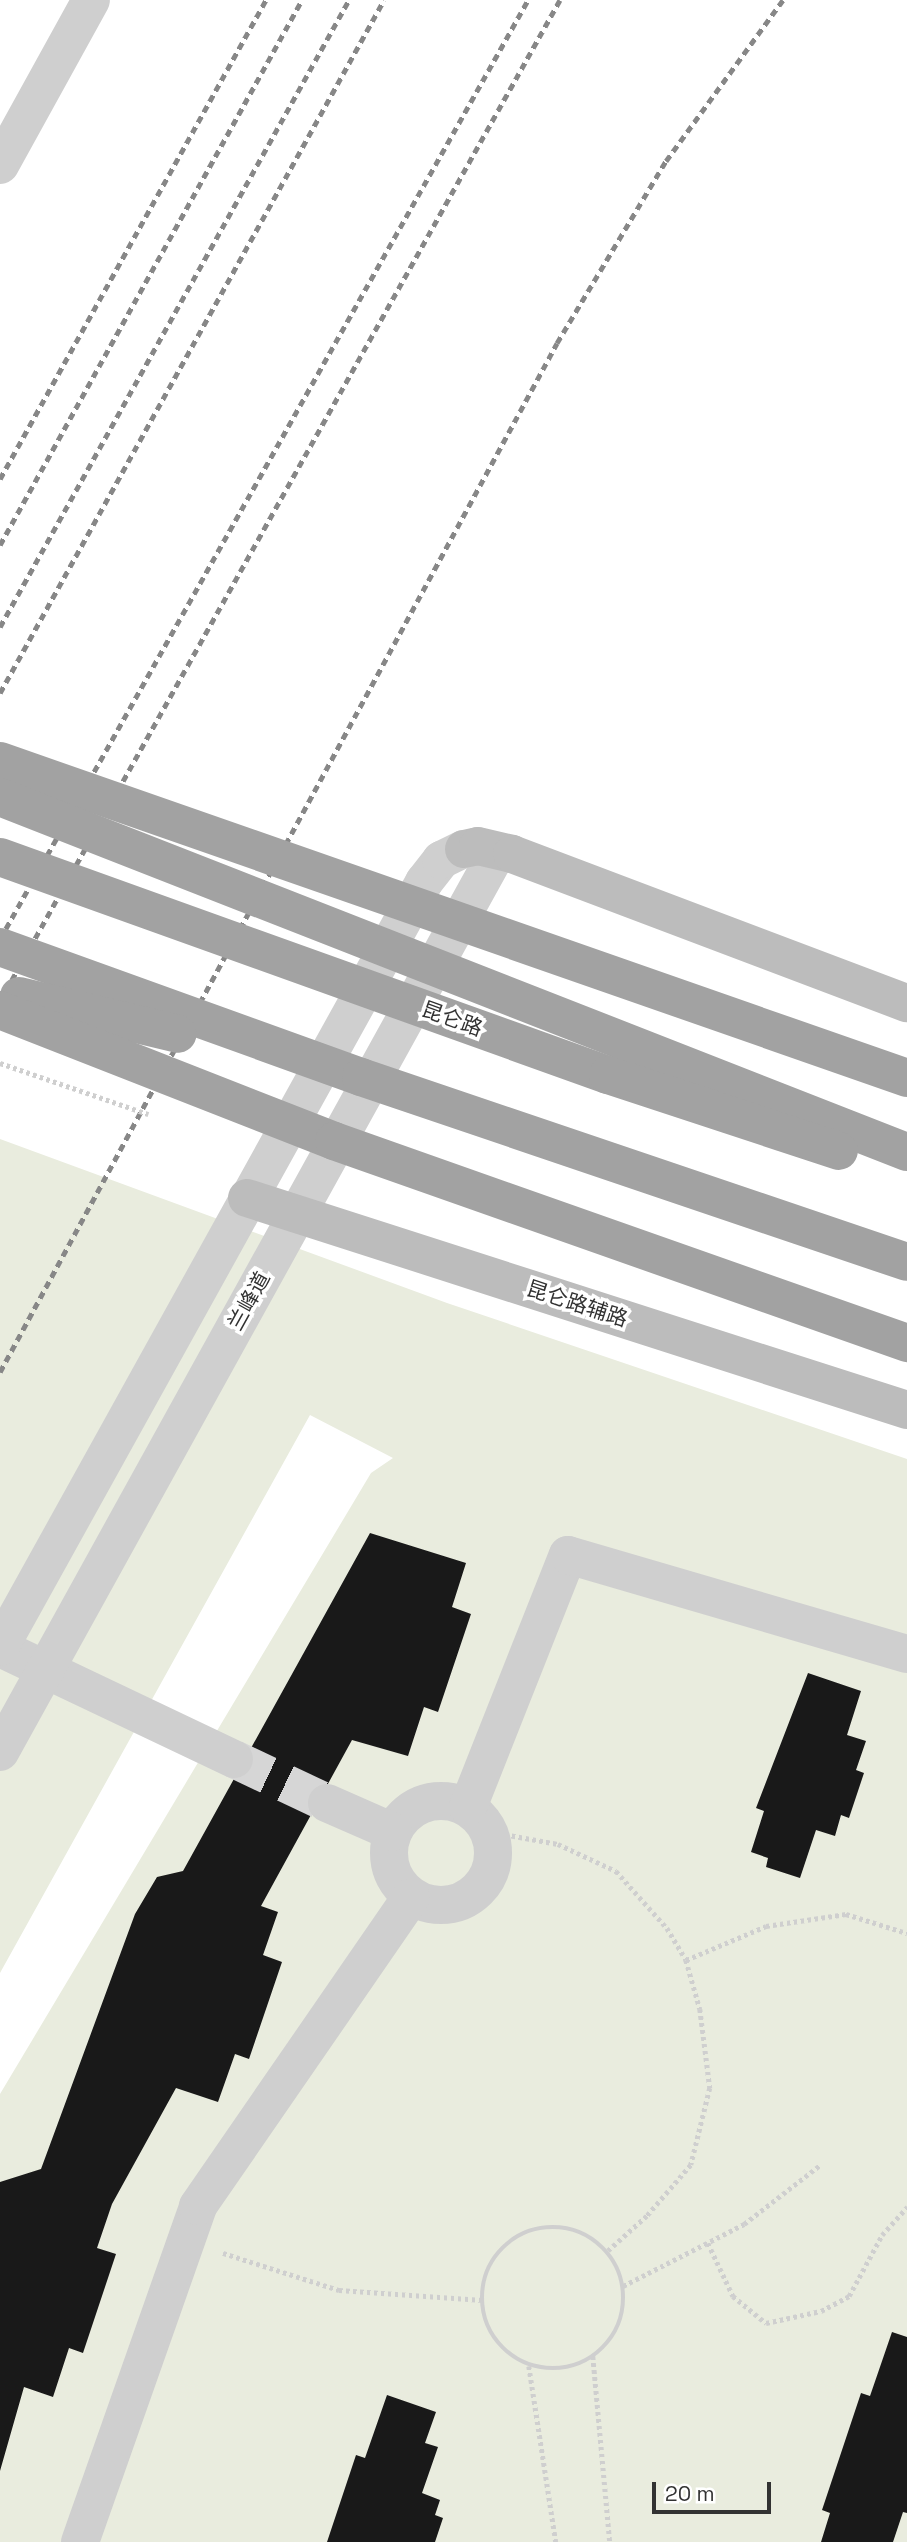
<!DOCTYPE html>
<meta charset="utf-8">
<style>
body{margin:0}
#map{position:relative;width:907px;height:2542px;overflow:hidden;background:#fff;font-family:"Space Grotesk","Noto Sans SC",sans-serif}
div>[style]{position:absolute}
.green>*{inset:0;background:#e9ecde}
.building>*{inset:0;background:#191919}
.minor-tunnel>*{height:38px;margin-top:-19px;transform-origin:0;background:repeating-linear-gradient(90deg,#d6d6d6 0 38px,transparent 0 57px)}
.path>*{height:4.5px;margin-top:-2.25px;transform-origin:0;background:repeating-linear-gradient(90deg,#cfcfcf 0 3.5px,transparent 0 7px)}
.path>.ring{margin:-2.25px;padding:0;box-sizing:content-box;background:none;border:4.5px solid #cfcfcf;border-radius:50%}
.minor>*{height:38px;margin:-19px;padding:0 19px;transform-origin:19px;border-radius:19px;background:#cfcfcf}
.minor>.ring{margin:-19px;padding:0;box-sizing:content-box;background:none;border:38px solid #cfcfcf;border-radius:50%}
.tertiary>*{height:38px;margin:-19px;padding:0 19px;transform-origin:19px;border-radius:19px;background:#cfcfcf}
.secondary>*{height:38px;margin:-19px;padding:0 19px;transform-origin:19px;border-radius:19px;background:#bcbcbc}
.rail>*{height:5px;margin-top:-2.5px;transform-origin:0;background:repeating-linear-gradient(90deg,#878787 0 7px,transparent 0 12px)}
.path-bridge>*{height:4.5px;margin-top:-2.25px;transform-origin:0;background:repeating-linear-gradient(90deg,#cfcfcf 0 3.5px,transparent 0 7px)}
.trunk-bridge>*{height:38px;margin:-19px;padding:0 19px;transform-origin:19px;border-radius:19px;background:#a2a2a2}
span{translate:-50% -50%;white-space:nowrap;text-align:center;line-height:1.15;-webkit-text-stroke:7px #fff;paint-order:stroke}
.street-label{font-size:21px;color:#323232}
.scale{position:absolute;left:652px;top:2482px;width:119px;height:32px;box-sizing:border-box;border:4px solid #323232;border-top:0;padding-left:9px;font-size:21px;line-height:24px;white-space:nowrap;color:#323232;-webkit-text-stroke:5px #fff;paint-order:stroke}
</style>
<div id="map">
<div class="green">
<div style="clip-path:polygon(0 1139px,447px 1303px,907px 1459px,907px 2542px,0 2542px,0 2094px,371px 1473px,393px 1458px,310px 1415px,0 1973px)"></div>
</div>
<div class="building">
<div style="clip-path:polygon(370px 1533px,466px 1563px,452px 1607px,471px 1614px,438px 1712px,424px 1707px,408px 1756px,352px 1740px,261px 1906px,278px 1912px,263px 1955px,282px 1962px,249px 2059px,235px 2054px,218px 2102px,176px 2088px,112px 2204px,97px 2248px,116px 2254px,83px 2353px,69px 2348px,53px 2397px,24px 2387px,0 2471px,0 2182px,41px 2169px,135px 1914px,157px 1877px,183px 1871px)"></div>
<div style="clip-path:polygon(808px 1673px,861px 1691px,847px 1735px,866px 1741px,856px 1770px,864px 1773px,849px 1818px,841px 1815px,835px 1836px,816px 1830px,800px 1878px,766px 1867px,768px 1858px,751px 1852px,764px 1811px,756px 1808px)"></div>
<div style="clip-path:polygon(892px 2332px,907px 2337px,907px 2513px,903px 2512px,893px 2542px,821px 2542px,830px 2513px,822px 2510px,861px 2393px,870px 2396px)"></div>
<div style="clip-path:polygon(387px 2395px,436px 2412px,425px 2443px,438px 2447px,422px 2493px,440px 2500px,435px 2515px,443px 2518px,435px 2542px,327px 2542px,356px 2455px,365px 2458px)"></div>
</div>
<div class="minor-tunnel">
<div style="left:234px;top:1759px;width:103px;rotate:25.3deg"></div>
</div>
<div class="path">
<div style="left:498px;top:1833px;width:61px;rotate:10.4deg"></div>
<div style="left:558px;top:1844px;width:64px;rotate:25deg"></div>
<div style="left:616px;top:1871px;width:76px;rotate:48.2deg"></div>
<div style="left:667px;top:1928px;width:37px;rotate:59deg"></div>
<div style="left:686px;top:1960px;width:51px;rotate:74.1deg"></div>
<div style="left:700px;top:2009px;width:80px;rotate:82.8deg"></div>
<div style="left:710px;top:2088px;width:79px;rotate:103.9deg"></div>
<div style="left:691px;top:2165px;width:67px;rotate:130.8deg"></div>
<div style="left:647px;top:2216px;width:52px;rotate:138.1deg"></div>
<div style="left:686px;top:1960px;width:87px;rotate:-23deg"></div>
<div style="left:766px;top:1926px;width:81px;rotate:-8.5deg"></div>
<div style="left:846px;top:1914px;width:64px;rotate:17.3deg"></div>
<div class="ring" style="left:482px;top:2227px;width:137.5px;height:137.5px"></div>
<div style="left:708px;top:2243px;width:59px;rotate:64.7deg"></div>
<div style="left:733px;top:2296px;width:43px;rotate:39.3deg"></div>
<div style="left:766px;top:2323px;width:56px;rotate:-12.3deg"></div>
<div style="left:821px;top:2311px;width:32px;rotate:-28deg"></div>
<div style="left:849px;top:2296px;width:69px;rotate:-61.6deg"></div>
<div style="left:882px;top:2235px;width:38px;rotate:-48deg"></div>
<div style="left:223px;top:2253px;width:122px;rotate:17.7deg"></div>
<div style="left:339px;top:2290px;width:144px;rotate:4deg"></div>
<div style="left:623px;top:2286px;width:136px;rotate:-27.1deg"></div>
<div style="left:744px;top:2224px;width:96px;rotate:-37.8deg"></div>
<div style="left:593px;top:2356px;width:187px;rotate:84.8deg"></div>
<div style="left:529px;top:2366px;width:178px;rotate:81.3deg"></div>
</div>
<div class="minor">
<div style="left:0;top:165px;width:188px;rotate:-61.1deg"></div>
<div style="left:0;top:1648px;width:259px;rotate:25.4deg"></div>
<div class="ring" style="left:389px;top:1801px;width:66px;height:66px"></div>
<div style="left:327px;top:1803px;width:72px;rotate:23.7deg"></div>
<div style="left:468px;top:1807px;width:271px;rotate:-68.4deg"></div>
<div style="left:568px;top:1555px;width:353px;rotate:16.3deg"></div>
<div style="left:80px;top:2542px;width:356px;rotate:-70.6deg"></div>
<div style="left:198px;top:2206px;width:375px;rotate:-55.4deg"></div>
</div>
<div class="tertiary">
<div style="left:0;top:1647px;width:875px;rotate:-61deg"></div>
<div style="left:424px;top:882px;width:28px;rotate:-52deg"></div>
<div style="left:441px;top:860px;width:25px;rotate:-26deg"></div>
<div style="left:0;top:1752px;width:1029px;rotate:-61.07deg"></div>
</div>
<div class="secondary">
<div style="left:464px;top:849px;width:14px;rotate:-12deg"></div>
<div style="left:478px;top:846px;width:35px;rotate:13deg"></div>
<div style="left:512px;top:854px;width:422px;rotate:20.7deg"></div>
<div style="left:247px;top:1198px;width:693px;rotate:17.81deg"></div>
</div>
<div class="rail">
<div style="left:0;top:479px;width:548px;rotate:-60.96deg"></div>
<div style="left:0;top:545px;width:623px;rotate:-61.01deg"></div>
<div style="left:0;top:627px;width:718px;rotate:-60.9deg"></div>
<div style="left:0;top:693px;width:792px;rotate:-61.01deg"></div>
<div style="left:0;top:939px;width:1077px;rotate:-60.65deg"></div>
<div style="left:0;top:1001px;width:1147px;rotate:-60.78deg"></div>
<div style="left:0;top:1372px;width:1170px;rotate:-61.57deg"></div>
<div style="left:557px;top:343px;width:212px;rotate:-59.1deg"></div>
<div style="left:666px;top:161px;width:199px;rotate:-54deg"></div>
</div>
<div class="path-bridge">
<div style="left:0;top:1063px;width:157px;rotate:19deg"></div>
</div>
<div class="trunk-bridge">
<div style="left:0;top:761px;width:961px;rotate:19.26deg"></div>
<div style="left:0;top:797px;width:974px;rotate:21.38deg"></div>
<div style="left:0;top:857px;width:646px;rotate:19.73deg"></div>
<div style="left:608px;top:1075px;width:243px;rotate:18.2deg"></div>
<div style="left:0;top:947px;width:384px;rotate:19.8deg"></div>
<div style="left:361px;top:1077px;width:576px;rotate:18.72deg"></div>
<div style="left:19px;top:996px;width:163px;rotate:13.4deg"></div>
<div style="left:0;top:1010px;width:359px;rotate:21.4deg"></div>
<div style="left:334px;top:1141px;width:608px;rotate:19.42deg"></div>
</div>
<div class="street-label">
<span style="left:452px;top:1019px;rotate:20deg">昆仑路</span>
<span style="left:249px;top:1301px;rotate:-61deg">兰峰道</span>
<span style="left:577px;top:1304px;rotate:18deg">昆仑路辅路</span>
</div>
<div class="scale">20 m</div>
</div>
